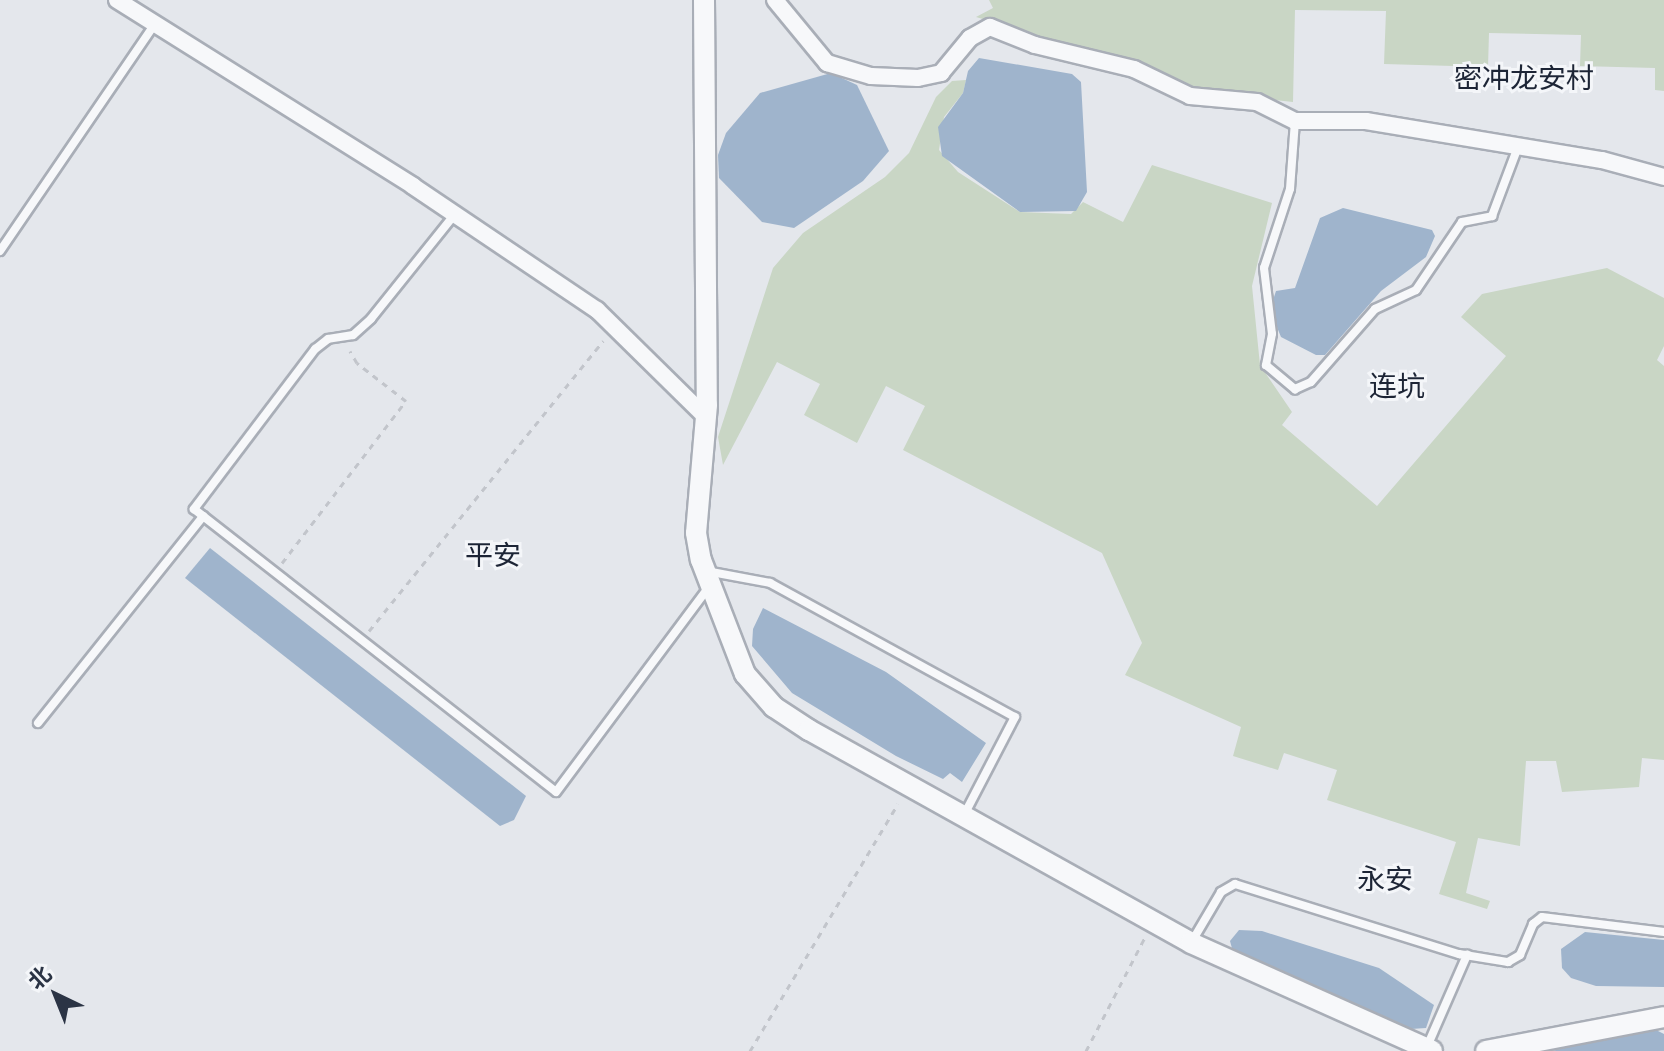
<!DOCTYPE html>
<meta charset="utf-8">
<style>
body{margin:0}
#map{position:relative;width:1664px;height:1051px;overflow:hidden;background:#e4e7ec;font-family:"Space Grotesk","Noto Sans SC",sans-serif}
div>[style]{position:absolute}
.green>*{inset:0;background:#c9d6c5}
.water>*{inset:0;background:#9fb4cc}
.path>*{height:3px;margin-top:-1.5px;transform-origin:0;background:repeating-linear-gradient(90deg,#c2c5cb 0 6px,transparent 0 12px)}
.roads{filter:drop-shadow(2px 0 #a9aeb7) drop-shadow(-2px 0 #a9aeb7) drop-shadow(0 2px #a9aeb7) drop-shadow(0 -2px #a9aeb7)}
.service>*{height:8px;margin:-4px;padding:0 4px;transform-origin:4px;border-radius:4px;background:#f7f8fa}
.minor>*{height:16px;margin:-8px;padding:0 8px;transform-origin:8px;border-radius:8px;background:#f7f8fa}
.tertiary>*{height:20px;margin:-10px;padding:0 10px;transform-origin:10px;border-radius:10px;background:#f7f8fa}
span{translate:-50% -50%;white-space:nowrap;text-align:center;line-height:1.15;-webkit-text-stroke:6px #f4f6f9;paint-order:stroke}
.quarter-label{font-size:28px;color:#1d2536}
.north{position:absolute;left:16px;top:955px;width:80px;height:80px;-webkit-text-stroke:6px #f4f6f9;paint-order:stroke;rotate:317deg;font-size:22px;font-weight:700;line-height:32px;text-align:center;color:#2b3445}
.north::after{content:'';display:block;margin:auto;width:28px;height:36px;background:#2b3445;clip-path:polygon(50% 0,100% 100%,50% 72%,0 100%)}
</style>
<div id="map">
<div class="green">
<div style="clip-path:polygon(989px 0,1664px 0,1664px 91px,1655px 90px,1655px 68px,1580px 66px,1581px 35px,1489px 33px,1488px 67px,1384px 64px,1386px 11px,1295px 10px,1293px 102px,1202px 92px,1140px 66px,976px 17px,993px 8px)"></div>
<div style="clip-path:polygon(966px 80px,963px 93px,944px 117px,939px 150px,958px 172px,1020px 212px,1071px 214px,1083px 202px,1123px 222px,1152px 165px,1272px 203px,1252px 286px,1260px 365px,1292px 412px,1282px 425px,1377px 506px,1506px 356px,1461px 317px,1482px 294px,1607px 268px,1664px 298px,1664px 346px,1657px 360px,1664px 366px,1664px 760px,1642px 758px,1639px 787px,1562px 792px,1556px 761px,1526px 761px,1520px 846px,1478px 838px,1466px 893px,1490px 901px,1487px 909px,1439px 894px,1456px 842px,1327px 800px,1337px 770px,1284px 753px,1278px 770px,1233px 756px,1241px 727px,1125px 675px,1142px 643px,1102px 553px,903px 450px,925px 406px,886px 386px,857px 443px,804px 415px,820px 384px,777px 362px,723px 465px,718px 437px,773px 268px,803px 233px,885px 177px,909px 153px,936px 97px,952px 81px)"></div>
</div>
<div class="water">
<div style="clip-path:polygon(979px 58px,1072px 74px,1081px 82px,1087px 192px,1076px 211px,1020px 212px,942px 156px,938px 127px,963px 93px,968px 71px)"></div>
<div style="clip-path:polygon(831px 73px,857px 85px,889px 151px,863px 181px,794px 228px,762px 222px,719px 178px,718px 155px,726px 133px,760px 93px)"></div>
<div style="clip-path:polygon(1343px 208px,1432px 230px,1435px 236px,1426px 257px,1381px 291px,1325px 355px,1316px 355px,1281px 337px,1272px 315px,1274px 297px,1276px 291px,1295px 288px,1320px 218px)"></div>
<div style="clip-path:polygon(210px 548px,526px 796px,514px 820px,500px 826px,185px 578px)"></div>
<div style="clip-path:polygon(763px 608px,886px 672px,986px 743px,962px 782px,950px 773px,943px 779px,896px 756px,792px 693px,752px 646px,753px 629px)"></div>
<div style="clip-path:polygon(1239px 930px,1262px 931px,1379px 968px,1434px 1005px,1426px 1028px,1411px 1029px,1335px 1003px,1233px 952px,1230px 941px)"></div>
<div style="clip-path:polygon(1585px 932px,1664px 940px,1664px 987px,1596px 986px,1571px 978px,1562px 968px,1561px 949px)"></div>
<div style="clip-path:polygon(1650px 1027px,1664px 1034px,1664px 1051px,1552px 1051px)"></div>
</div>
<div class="path">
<div style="left:282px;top:563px;width:204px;rotate:-52.6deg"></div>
<div style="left:406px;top:401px;width:62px;rotate:-142.2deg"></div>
<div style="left:357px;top:363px;width:14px;rotate:-120deg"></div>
<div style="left:369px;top:631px;width:373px;rotate:-51.1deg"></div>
<div style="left:750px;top:1051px;width:288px;rotate:-59.1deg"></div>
<div style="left:1086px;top:1051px;width:128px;rotate:-62.6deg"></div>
</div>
<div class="roads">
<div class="service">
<div style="left:1295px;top:121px;width:68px;rotate:94.2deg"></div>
<div style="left:1290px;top:189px;width:83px;rotate:108.2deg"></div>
<div style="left:1264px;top:268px;width:66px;rotate:83.1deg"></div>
<div style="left:1272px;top:334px;width:32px;rotate:101deg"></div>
<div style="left:1266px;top:365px;width:38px;rotate:40deg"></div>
<div style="left:1295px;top:389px;width:17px;rotate:-24deg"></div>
<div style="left:1311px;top:382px;width:97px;rotate:-48.8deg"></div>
<div style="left:1375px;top:309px;width:45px;rotate:-24.9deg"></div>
<div style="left:1416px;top:290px;width:82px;rotate:-55.9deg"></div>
<div style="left:1462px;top:222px;width:31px;rotate:-11deg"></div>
<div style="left:1492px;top:216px;width:74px;rotate:-69.4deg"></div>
<div style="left:455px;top:214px;width:134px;rotate:128.7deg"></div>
<div style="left:371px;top:319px;width:24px;rotate:138deg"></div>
<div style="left:353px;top:335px;width:25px;rotate:171deg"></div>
<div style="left:328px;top:339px;width:16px;rotate:142deg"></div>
<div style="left:315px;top:349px;width:201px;rotate:127.1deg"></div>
<div style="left:194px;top:509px;width:459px;rotate:38deg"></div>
<div style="left:556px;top:792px;width:254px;rotate:-53.3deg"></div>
<div style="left:0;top:251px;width:275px;rotate:-55.7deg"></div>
<div style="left:706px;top:571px;width:65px;rotate:10.6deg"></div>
<div style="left:770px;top:583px;width:279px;rotate:28.7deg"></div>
<div style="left:1015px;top:717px;width:110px;rotate:117.5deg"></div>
<div style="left:38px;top:723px;width:265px;rotate:-51.4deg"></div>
<div style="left:1191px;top:943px;width:59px;rotate:-59.5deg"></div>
<div style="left:1221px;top:892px;width:16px;rotate:-30deg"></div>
<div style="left:1235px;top:884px;width:235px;rotate:17.4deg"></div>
<div style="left:1459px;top:954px;width:50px;rotate:9.3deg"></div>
<div style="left:1508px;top:962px;width:14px;rotate:-30deg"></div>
<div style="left:1520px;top:955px;width:34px;rotate:-67deg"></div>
<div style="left:1533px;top:924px;width:11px;rotate:-38deg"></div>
<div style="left:1542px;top:917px;width:123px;rotate:7deg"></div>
<div style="left:1426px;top:1049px;width:103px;rotate:-66.4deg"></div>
</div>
<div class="minor">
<div style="left:117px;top:0;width:350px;rotate:32.1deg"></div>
<div style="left:413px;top:186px;width:222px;rotate:34deg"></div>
<div style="left:597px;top:310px;width:153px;rotate:44.5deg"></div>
<div style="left:775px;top:0;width:82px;rotate:50.5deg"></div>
<div style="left:827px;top:63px;width:46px;rotate:16.5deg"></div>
<div style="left:871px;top:76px;width:47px;rotate:2.4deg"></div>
<div style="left:918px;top:78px;width:24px;rotate:-12deg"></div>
<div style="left:941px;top:73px;width:45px;rotate:-50.4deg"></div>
<div style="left:970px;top:38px;width:23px;rotate:-29deg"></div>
<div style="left:990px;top:27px;width:48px;rotate:21.8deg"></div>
<div style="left:1035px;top:45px;width:102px;rotate:13.6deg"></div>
<div style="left:1134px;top:69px;width:62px;rotate:25.7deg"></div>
<div style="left:1190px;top:96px;width:67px;rotate:5.1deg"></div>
<div style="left:1257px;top:102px;width:42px;rotate:26.6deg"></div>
<div style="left:1295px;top:121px;width:71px"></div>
<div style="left:1366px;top:121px;width:239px;rotate:9.4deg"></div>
<div style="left:1602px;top:160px;width:64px;rotate:15.3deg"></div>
</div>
<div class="tertiary">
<div style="left:704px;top:0;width:405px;rotate:89.6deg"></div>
<div style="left:707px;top:405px;width:128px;rotate:94.9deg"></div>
<div style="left:696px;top:533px;width:27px;rotate:80deg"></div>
<div style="left:701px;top:560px;width:122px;rotate:68.9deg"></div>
<div style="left:745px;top:674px;width:44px;rotate:48.7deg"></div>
<div style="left:774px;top:707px;width:42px;rotate:33.3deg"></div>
<div style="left:809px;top:730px;width:437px;rotate:29.1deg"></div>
<div style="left:1191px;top:943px;width:264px;rotate:24.1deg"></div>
<div style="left:1486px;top:1051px;width:181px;rotate:-10.8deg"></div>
</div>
</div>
<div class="quarter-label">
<span style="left:1524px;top:78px">密冲龙安村</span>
<span style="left:1397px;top:386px">连坑</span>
<span style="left:493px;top:555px">平安</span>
<span style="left:1385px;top:879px">永安</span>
</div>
<div class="north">北</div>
</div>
